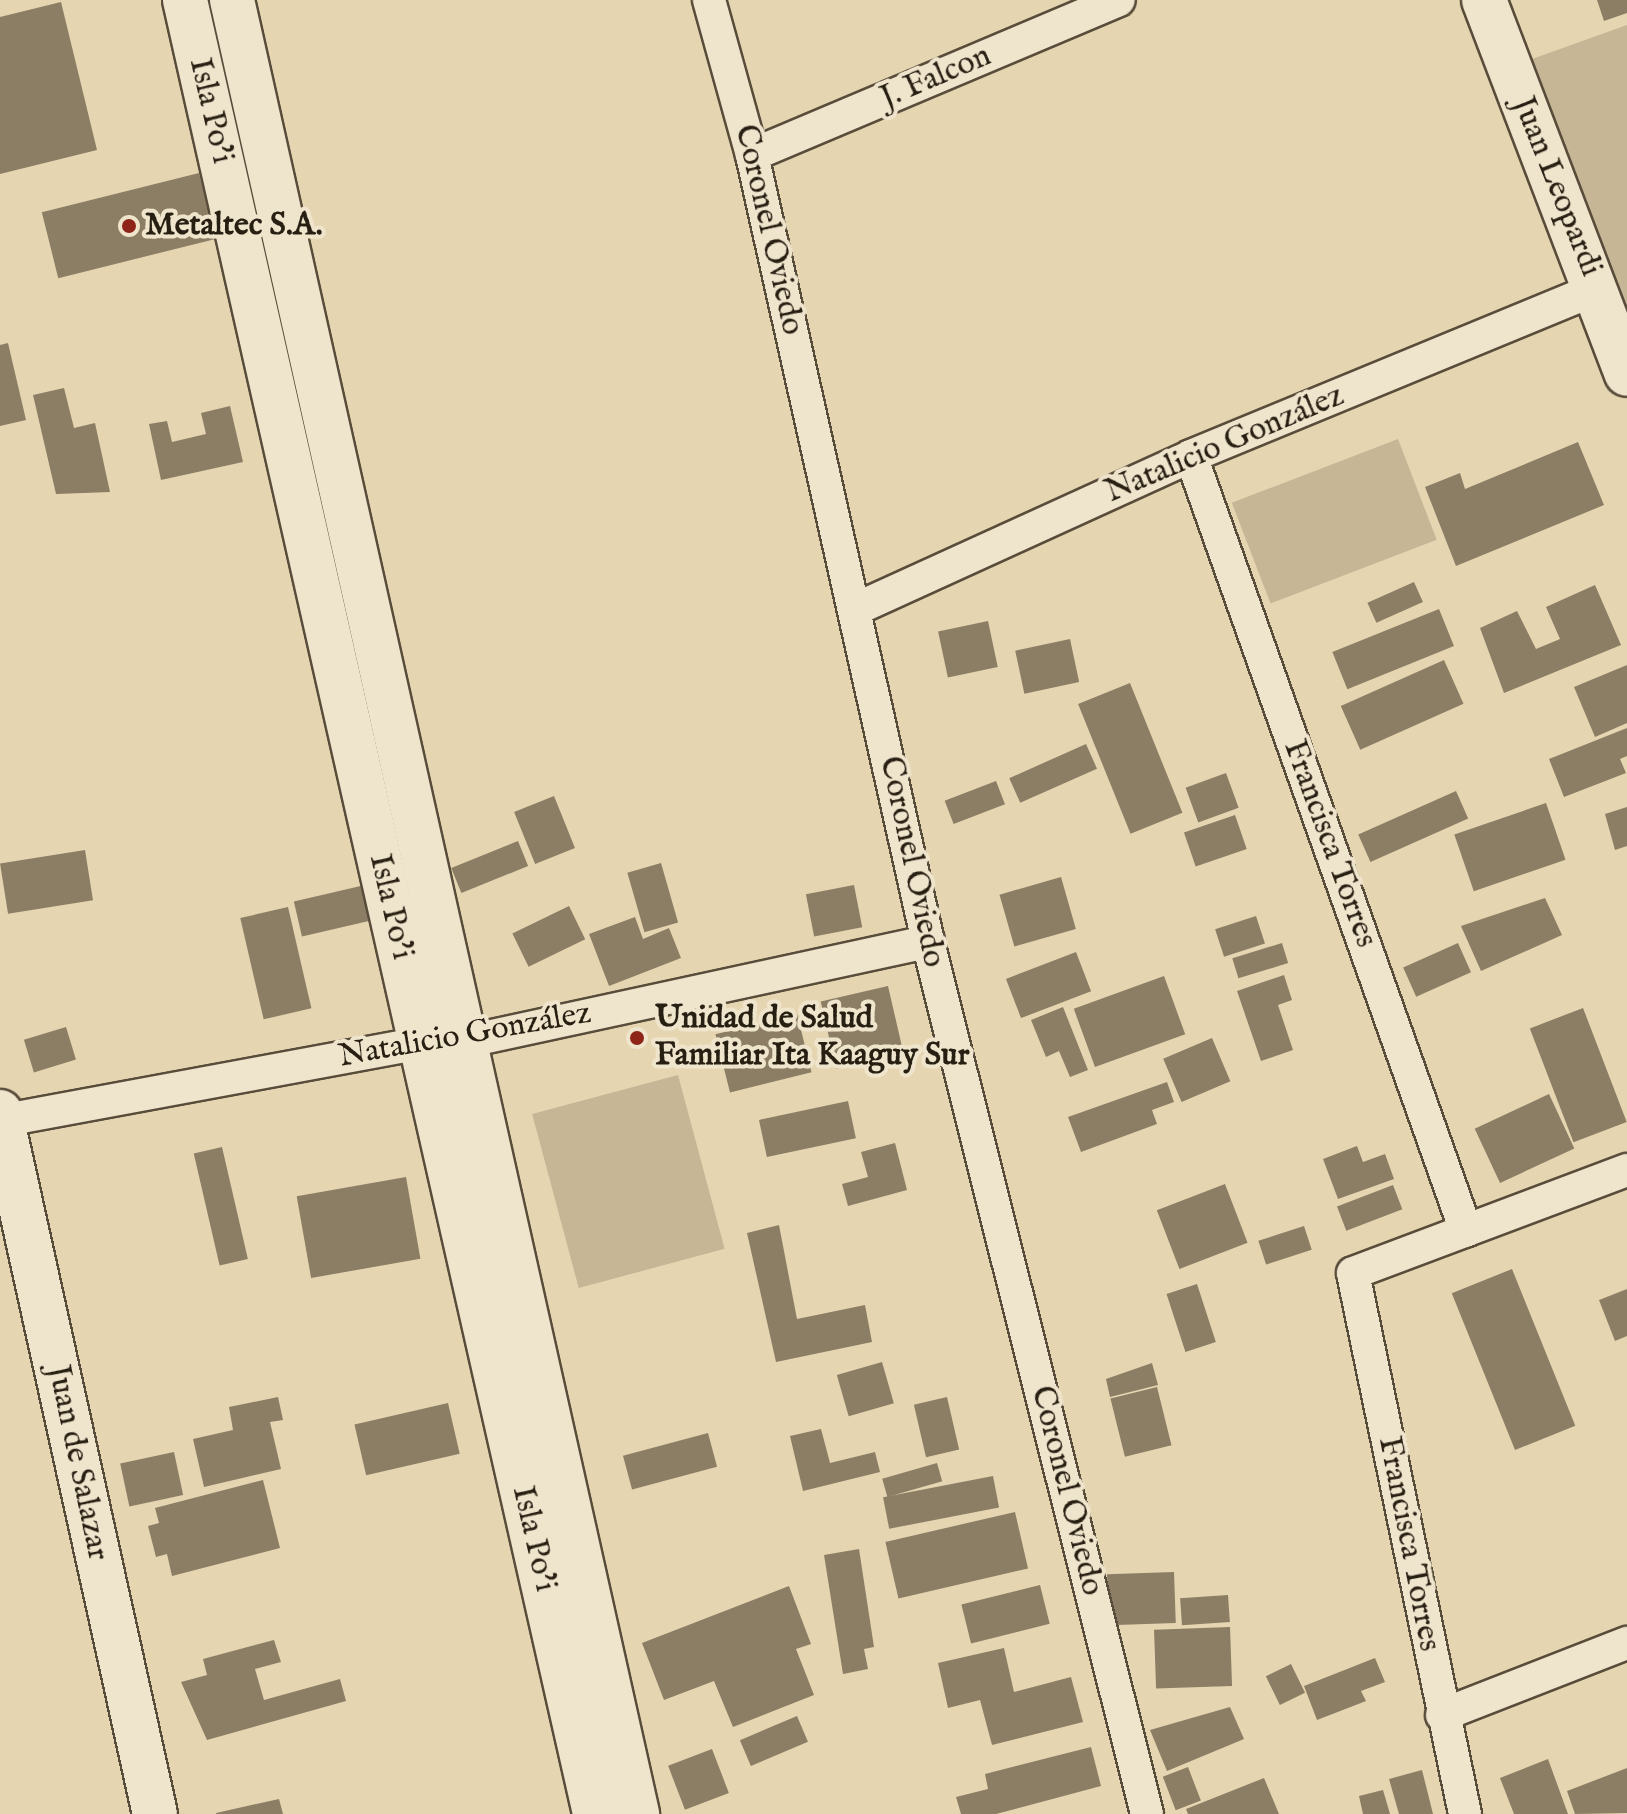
<!DOCTYPE html>
<meta charset="utf-8">
<style>
body{margin:0}
#map{position:relative;width:1627px;height:1814px;overflow:hidden;background:#e6d5b1;font-family:"IM FELL English",serif}
div>[style]{position:absolute}
.green>*{inset:0;background:#c6b696;transform-origin:0 0}
.building>*{inset:0;background:#8b7e65;transform-origin:0 0}
.roads{filter:drop-shadow(2px 0 #584c3a) drop-shadow(-2px 0 #584c3a) drop-shadow(0 2px #584c3a) drop-shadow(0 -2px #584c3a)}
.street>*{height:32px;margin:-16px;padding:0 16px;transform-origin:16px;border-radius:16px;background:#efe4cc}
.secondary>*{height:44px;margin:-22px;padding:0 22px;transform-origin:22px;border-radius:22px;background:#efe4cc}
.dots>*{width:22px;height:22px;translate:-50% -50%;box-sizing:border-box;border:4px solid #efe4cc;border-radius:50%}
span{translate:-50% -50%;white-space:nowrap;text-align:center;line-height:1.15;-webkit-text-stroke:8px #efe4cc;paint-order:stroke}
.street-label{font-size:32px;color:#281f13}
.poi-label{font-size:32px;color:#281f13;font-weight:700}
.left{translate:0 -50%;text-align:left}
</style>
<div id="map">
<div class="green">
<div style="clip-path:polygon(1627px 25px,1627px 319px,1624px 320px,1532px 59px)"></div>
<div style="left:1398px;top:439px;width:108px;height:178px;rotate:69deg"></div>
<div style="left:678px;top:1075px;width:180px;height:151px;rotate:75deg"></div>
</div>
<div class="building">
<div style="clip-path:polygon(1597px 0,1627px 0,1627px 13px,1604px 21px)"></div>
<div style="clip-path:polygon(61px 2px,97px 150px,0 174px,0 17px)"></div>
<div style="left:199px;top:173px;width:68px;height:162px;rotate:76deg"></div>
<div style="clip-path:polygon(8px 343px,26px 420px,0 426px,0 345px)"></div>
<div style="clip-path:polygon(64px 388px,74px 428px,95px 423px,110px 492px,56px 494px,33px 395px)"></div>
<div style="clip-path:polygon(230px 406px,243px 462px,161px 480px,149px 424px,167px 421px,172px 442px,206px 434px,201px 413px)"></div>
<div style="clip-path:polygon(1578px 442px,1604px 505px,1456px 566px,1425px 487px,1460px 473px,1465px 489px)"></div>
<div style="left:1414px;top:582px;width:22px;height:51px;rotate:66deg"></div>
<div style="clip-path:polygon(1595px 585px,1621px 645px,1504px 693px,1480px 628px,1517px 611px,1536px 649px,1560px 639px,1546px 607px)"></div>
<div style="left:1439px;top:609px;width:40px;height:115px;rotate:68deg"></div>
<div style="left:988px;top:621px;width:47px;height:51px;rotate:78deg"></div>
<div style="left:1070px;top:639px;width:44px;height:56px;rotate:78deg"></div>
<div style="left:1444px;top:660px;width:48px;height:113px;rotate:66deg"></div>
<div style="clip-path:polygon(1627px 665px,1627px 723px,1595px 737px,1574px 687px)"></div>
<div style="left:1130px;top:683px;width:140px;height:56px;rotate:68deg"></div>
<div style="clip-path:polygon(1627px 728px,1627px 756px,1620px 759px,1626px 773px,1564px 797px,1549px 759px)"></div>
<div style="left:1086px;top:744px;width:27px;height:84px;rotate:66deg"></div>
<div style="left:1226px;top:773px;width:37px;height:43px;rotate:70deg"></div>
<div style="left:996px;top:781px;width:25px;height:55px;rotate:69deg"></div>
<div style="left:1456px;top:791px;width:30px;height:107px;rotate:66deg"></div>
<div style="left:554px;top:796px;width:56px;height:43px;rotate:68deg"></div>
<div style="left:1546px;top:803px;width:60px;height:97px;rotate:71deg"></div>
<div style="clip-path:polygon(1627px 807px,1627px 846px,1615px 850px,1605px 814px)"></div>
<div style="left:1235px;top:815px;width:36px;height:54px;rotate:71deg"></div>
<div style="left:518px;top:841px;width:27px;height:72px;rotate:68deg"></div>
<div style="left:85px;top:850px;width:51px;height:86px;rotate:81deg"></div>
<div style="left:661px;top:863px;width:62px;height:35px;rotate:74deg"></div>
<div style="left:1061px;top:877px;width:54px;height:64px;rotate:74deg"></div>
<div style="left:365px;top:885px;width:36px;height:73px;rotate:77deg"></div>
<div style="left:854px;top:885px;width:43px;height:49px;rotate:79deg"></div>
<div style="clip-path:polygon(1545px 898px,1562px 935px,1481px 971px,1461px 926px)"></div>
<div style="left:569px;top:906px;width:37px;height:63px;rotate:64deg"></div>
<div style="left:288px;top:907px;width:104px;height:49px;rotate:77deg"></div>
<div style="left:1256px;top:916px;width:29px;height:43px;rotate:72deg"></div>
<div style="clip-path:polygon(635px 917px,643px 939px,669px 928px,681px 958px,609px 986px,589px 934px)"></div>
<div style="left:1282px;top:943px;width:21px;height:52px;rotate:73deg"></div>
<div style="left:1458px;top:943px;width:32px;height:60px;rotate:66deg"></div>
<div style="left:1076px;top:952px;width:42px;height:75px;rotate:69deg"></div>
<div style="clip-path:polygon(1284px 975px,1292px 1000px,1278px 1005px,1293px 1050px,1261px 1061px,1237px 991px)"></div>
<div style="left:1164px;top:976px;width:62px;height:96px;rotate:70deg"></div>
<div style="left:888px;top:986px;width:69px;height:69px;rotate:77deg"></div>
<div style="clip-path:polygon(1063px 1007px,1088px 1070px,1070px 1077px,1059px 1051px,1046px 1057px,1031px 1020px)"></div>
<div style="left:1583px;top:1008px;width:122px;height:57px;rotate:69deg"></div>
<div style="left:797px;top:1014px;width:60px;height:84px;rotate:76deg"></div>
<div style="left:66px;top:1027px;width:34px;height:44px;rotate:73deg"></div>
<div style="left:1212px;top:1038px;width:47px;height:53px;rotate:67deg"></div>
<div style="clip-path:polygon(1167px 1082px,1174px 1102px,1152px 1110px,1157px 1124px,1081px 1152px,1068px 1117px)"></div>
<div style="left:1549px;top:1094px;width:60px;height:82px;rotate:65deg"></div>
<div style="left:848px;top:1101px;width:38px;height:91px;rotate:78deg"></div>
<div style="clip-path:polygon(895px 1143px,907px 1190px,848px 1206px,842px 1184px,868px 1177px,861px 1152px)"></div>
<div style="clip-path:polygon(1357px 1146px,1363px 1162px,1385px 1154px,1394px 1179px,1338px 1199px,1323px 1159px)"></div>
<div style="left:222px;top:1147px;width:115px;height:29px;rotate:77deg"></div>
<div style="left:406px;top:1177px;width:83px;height:111px;rotate:80deg"></div>
<div style="left:1225px;top:1184px;width:63px;height:73px;rotate:69deg"></div>
<div style="left:1393px;top:1185px;width:26px;height:60px;rotate:69deg"></div>
<div style="clip-path:polygon(779px 1225px,797px 1319px,865px 1305px,872px 1342px,776px 1362px,747px 1233px)"></div>
<div style="left:1304px;top:1226px;width:25px;height:48px;rotate:72deg"></div>
<div style="left:1512px;top:1269px;width:169px;height:65px;rotate:68deg"></div>
<div style="left:1197px;top:1284px;width:61px;height:32px;rotate:72deg"></div>
<div style="clip-path:polygon(1627px 1289px,1627px 1336px,1615px 1341px,1599px 1300px)"></div>
<div style="left:882px;top:1362px;width:43px;height:47px;rotate:74deg"></div>
<div style="clip-path:polygon(1152px 1363px,1158px 1385px,1110px 1397px,1106px 1379px)"></div>
<div style="left:1157px;top:1387px;width:60px;height:48px;rotate:76deg"></div>
<div style="clip-path:polygon(278px 1397px,283px 1420px,270px 1422px,281px 1469px,204px 1487px,193px 1439px,233px 1430px,229px 1407px)"></div>
<div style="left:947px;top:1397px;width:54px;height:34px;rotate:77deg"></div>
<div style="left:448px;top:1403px;width:52px;height:96px;rotate:77deg"></div>
<div style="clip-path:polygon(821px 1429px,830px 1463px,875px 1452px,880px 1472px,803px 1491px,790px 1436px)"></div>
<div style="left:708px;top:1433px;width:35px;height:88px;rotate:75deg"></div>
<div style="left:174px;top:1452px;width:44px;height:55px;rotate:78deg"></div>
<div style="left:937px;top:1463px;width:19px;height:57px;rotate:74deg"></div>
<div style="left:993px;top:1476px;width:32px;height:112px;rotate:79deg"></div>
<div style="clip-path:polygon(263px 1480px,280px 1548px,172px 1576px,167px 1554px,156px 1557px,148px 1526px,159px 1523px,155px 1508px)"></div>
<div style="left:1015px;top:1512px;width:58px;height:133px;rotate:77deg"></div>
<div style="clip-path:polygon(859px 1549px,874px 1647px,864px 1649px,868px 1669px,843px 1674px,824px 1555px)"></div>
<div style="left:1174px;top:1572px;width:51px;height:67px;rotate:88deg"></div>
<div style="left:1040px;top:1585px;width:40px;height:81px;rotate:76deg"></div>
<div style="clip-path:polygon(789px 1586px,811px 1644px,796px 1649px,814px 1695px,733px 1727px,714px 1681px,664px 1700px,642px 1643px)"></div>
<div style="left:1228px;top:1595px;width:27px;height:48px;rotate:86deg"></div>
<div style="left:1230px;top:1627px;width:59px;height:76px;rotate:88deg"></div>
<div style="clip-path:polygon(274px 1640px,281px 1662px,255px 1669px,264px 1700px,340px 1679px,346px 1701px,207px 1740px,181px 1682px,207px 1675px,203px 1659px)"></div>
<div style="clip-path:polygon(1004px 1648px,1014px 1692px,1071px 1677px,1083px 1722px,992px 1745px,980px 1700px,948px 1708px,938px 1663px)"></div>
<div style="clip-path:polygon(1375px 1658px,1385px 1682px,1361px 1691px,1366px 1701px,1317px 1720px,1304px 1686px)"></div>
<div style="left:1291px;top:1664px;width:32px;height:28px;rotate:64deg"></div>
<div style="clip-path:polygon(1230px 1707px,1244px 1739px,1167px 1771px,1150px 1730px)"></div>
<div style="left:797px;top:1716px;width:28px;height:62px;rotate:67deg"></div>
<div style="clip-path:polygon(1091px 1747px,1101px 1786px,996px 1814px,961px 1814px,956px 1797px,988px 1789px,985px 1774px)"></div>
<div style="left:712px;top:1749px;width:47px;height:47px;rotate:69deg"></div>
<div style="clip-path:polygon(1548px 1759px,1568px 1814px,1514px 1814px,1500px 1778px)"></div>
<div style="left:1188px;top:1767px;width:36px;height:27px;rotate:69deg"></div>
<div style="clip-path:polygon(1627px 1768px,1627px 1813px,1575px 1814px,1567px 1791px)"></div>
<div style="clip-path:polygon(1422px 1770px,1433px 1814px,1399px 1814px,1389px 1779px)"></div>
<div style="clip-path:polygon(1264px 1778px,1279px 1814px,1188px 1814px,1186px 1809px)"></div>
<div style="clip-path:polygon(1383px 1790px,1390px 1814px,1363px 1814px,1359px 1796px)"></div>
<div style="clip-path:polygon(279px 1799px,283px 1814px,216px 1814px,216px 1813px)"></div>
</div>
<div class="roads">
<div class="street">
<div style="left:709px;top:0;width:161px;rotate:74.5deg"></div>
<div style="left:752px;top:155px;width:806px;rotate:77.39deg"></div>
<div style="left:928px;top:942px;width:899px;rotate:75.9deg"></div>
<div style="left:752px;top:155px;width:398px;rotate:-22.9deg"></div>
<div style="left:1191px;top:456px;width:822px;rotate:70.46deg"></div>
<div style="left:856px;top:609px;width:368px;rotate:-24.5deg"></div>
<div style="left:1191px;top:456px;width:439px;rotate:-22.4deg"></div>
<div style="left:0;top:1121px;width:427px;rotate:-10.5deg"></div>
<div style="left:420px;top:1043px;width:44px;rotate:-1.3deg"></div>
<div style="left:464px;top:1042px;width:475px;rotate:-12.2deg"></div>
<div style="left:1442px;top:1715px;width:199px;rotate:-21.3deg"></div>
<div style="left:1465px;top:1814px;width:552px;rotate:-101.7deg"></div>
<div style="left:1353px;top:1273px;width:293px;rotate:-20.6deg"></div>
</div>
<div class="secondary">
<div style="left:185px;top:0;width:1860px;rotate:77.26deg"></div>
<div style="left:232px;top:0;width:1859px;rotate:77.41deg"></div>
<div style="left:1484px;top:0;width:400px;rotate:69.1deg"></div>
<div style="left:0;top:1112px;width:719px;rotate:77.55deg"></div>
</div>
</div>
<div class="dots">
<div style="left:129px;top:226px;background:#8f2418"></div>
<div style="left:637px;top:1038px;background:#8f2418"></div>
</div>
<div class="street-label">
<span style="left:936px;top:78px;rotate:-23deg">J. Falcon</span>
<span style="left:210px;top:111px;rotate:77deg">Isla Po'i</span>
<span style="left:1556px;top:187px;rotate:68deg">Juan Leopardi</span>
<span style="left:768px;top:230px;rotate:77deg">Coronel Oviedo</span>
<span style="left:1225px;top:445px;rotate:-23deg">Natalicio González</span>
<span style="left:1329px;top:844px;rotate:70deg">Francisca Torres</span>
<span style="left:911px;top:862px;rotate:78deg">Coronel Oviedo</span>
<span style="left:390px;top:907px;rotate:77deg">Isla Po'i</span>
<span style="left:465px;top:1036px;rotate:-10deg">Natalicio González</span>
<span style="left:77px;top:1463px;rotate:78deg">Juan de Salazar</span>
<span style="left:1066px;top:1491px;rotate:76deg">Coronel Oviedo</span>
<span style="left:533px;top:1539px;rotate:77deg">Isla Po'i</span>
<span style="left:1408px;top:1544px;rotate:79deg">Francisca Torres</span>
</div>
<div class="poi-label">
<span class="left" style="left:145px;top:226px">Metaltec S.A.</span>
<span class="left" style="left:655px;top:1038px">Unidad de Salud<br>Familiar Ita Kaaguy Sur</span>
</div>
</div>
